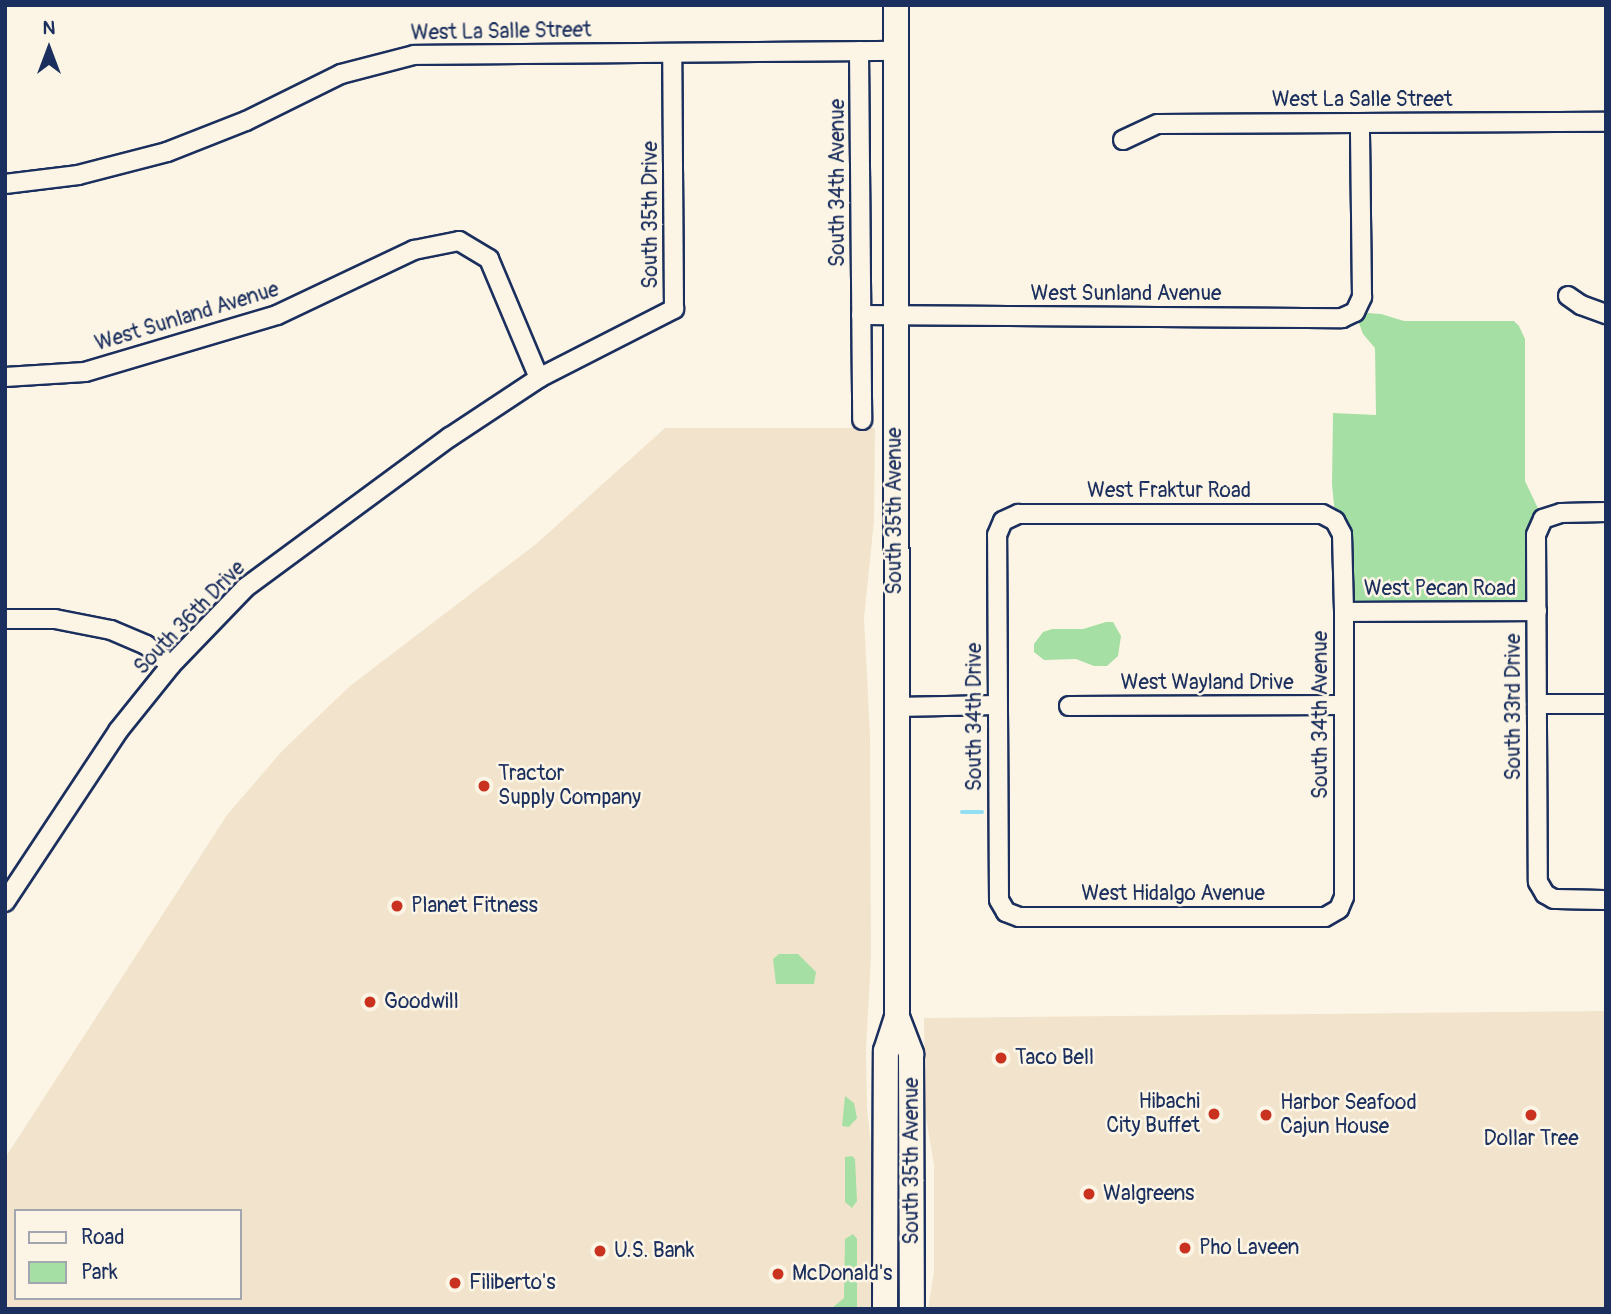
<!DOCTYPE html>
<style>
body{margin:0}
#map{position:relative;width:1611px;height:1314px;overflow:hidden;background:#fcf5e5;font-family:Pangolin,sans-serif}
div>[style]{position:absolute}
.built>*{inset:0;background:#f2e4cc}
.green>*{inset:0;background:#a5dfa4}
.stream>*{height:4.5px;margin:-2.25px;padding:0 2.25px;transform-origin:2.25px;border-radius:2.25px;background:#92def2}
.roads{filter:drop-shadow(2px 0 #1b2f5e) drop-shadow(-2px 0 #1b2f5e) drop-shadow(0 2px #1b2f5e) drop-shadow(0 -2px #1b2f5e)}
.street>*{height:18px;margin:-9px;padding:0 9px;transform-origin:9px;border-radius:9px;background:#fcf5e5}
.secondary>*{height:24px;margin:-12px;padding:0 12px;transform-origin:12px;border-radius:12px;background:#fcf5e5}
.dots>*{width:19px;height:19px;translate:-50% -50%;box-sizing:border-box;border:4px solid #fcf5e5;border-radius:50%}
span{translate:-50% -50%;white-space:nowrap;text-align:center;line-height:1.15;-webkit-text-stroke:5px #fcf5e5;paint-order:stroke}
.street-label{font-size:21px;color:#1b2f5e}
.poi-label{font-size:21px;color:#1b2f5e}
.left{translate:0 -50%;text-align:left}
.right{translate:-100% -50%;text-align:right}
.frame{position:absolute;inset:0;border:7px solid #1b2f5e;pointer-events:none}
.legend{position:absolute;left:14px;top:1209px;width:228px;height:91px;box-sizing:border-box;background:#fcf5e5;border:2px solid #a2a6af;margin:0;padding:9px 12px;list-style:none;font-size:21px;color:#1b2f5e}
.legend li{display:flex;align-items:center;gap:14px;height:35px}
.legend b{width:35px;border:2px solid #a2a6af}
.north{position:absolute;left:14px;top:14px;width:70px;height:70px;-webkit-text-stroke:5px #fcf5e5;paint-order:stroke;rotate:0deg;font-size:19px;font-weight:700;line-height:28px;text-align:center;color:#1b2f5e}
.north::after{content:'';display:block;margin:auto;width:24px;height:32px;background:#1b2f5e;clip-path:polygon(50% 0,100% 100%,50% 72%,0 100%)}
</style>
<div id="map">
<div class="built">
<div style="clip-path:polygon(evenodd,665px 428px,875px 428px,874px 521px,864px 618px,870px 734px,871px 958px,866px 1050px,867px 1109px,873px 1164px,874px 1309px,5px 1309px,5px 1158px,227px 815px,282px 751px,350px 686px,536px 544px,665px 428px,16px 1211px,240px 1211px,240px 1298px,16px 1298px,16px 1211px)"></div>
<div style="clip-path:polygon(1606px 1011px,1606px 1309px,928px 1309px,934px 1272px,934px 1165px,925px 1112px,924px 1018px)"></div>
</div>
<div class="green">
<div style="clip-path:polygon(1355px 312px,1381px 314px,1404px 321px,1514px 321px,1519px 326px,1525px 339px,1525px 481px,1543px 519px,1537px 611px,1344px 612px,1332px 484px,1333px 413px,1376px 415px,1375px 348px,1363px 334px)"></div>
<div style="clip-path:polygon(1106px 622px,1113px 622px,1121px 636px,1118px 656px,1107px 666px,1094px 666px,1076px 659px,1044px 660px,1034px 652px,1034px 644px,1043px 632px,1052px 629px,1083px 629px)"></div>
<div style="clip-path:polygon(779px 954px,798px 954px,816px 972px,814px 984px,776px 984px,773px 959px)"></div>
<div style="clip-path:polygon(845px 1096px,854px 1103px,857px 1118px,849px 1127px,842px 1126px)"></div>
<div style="clip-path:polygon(852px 1156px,855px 1159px,857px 1201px,852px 1208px,845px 1202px,845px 1157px)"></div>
<div style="clip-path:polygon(853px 1234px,857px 1239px,857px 1309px,831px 1309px,844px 1298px,845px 1239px)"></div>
</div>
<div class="stream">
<div style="left:962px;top:812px;width:20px"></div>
</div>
<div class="roads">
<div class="street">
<div style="left:859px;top:51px;width:369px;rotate:89.5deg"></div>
<div style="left:1123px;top:140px;width:38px;rotate:-25deg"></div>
<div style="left:1158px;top:124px;width:448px;rotate:-0.3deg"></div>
<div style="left:5px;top:184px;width:74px;rotate:-7deg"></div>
<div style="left:78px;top:175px;width:92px;rotate:-14.5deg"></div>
<div style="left:167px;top:152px;width:85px;rotate:-21.4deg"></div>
<div style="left:246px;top:121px;width:106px;rotate:-26.3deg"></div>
<div style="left:341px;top:74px;width:75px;rotate:-14.6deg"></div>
<div style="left:414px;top:55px;width:481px;rotate:-0.5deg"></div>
<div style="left:1568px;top:296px;width:16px;rotate:35deg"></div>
<div style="left:1581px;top:305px;width:27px;rotate:20deg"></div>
<div style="left:861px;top:315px;width:481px;rotate:0.4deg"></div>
<div style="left:1342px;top:318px;width:14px;rotate:-25deg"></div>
<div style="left:1355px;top:312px;width:17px;rotate:-65deg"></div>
<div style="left:1362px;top:297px;width:174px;rotate:-90.7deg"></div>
<div style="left:5px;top:377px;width:80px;rotate:-3.6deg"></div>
<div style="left:85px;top:372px;width:200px;rotate:-16.5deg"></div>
<div style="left:277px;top:315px;width:152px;rotate:-25.4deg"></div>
<div style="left:414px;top:250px;width:46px;rotate:-11.3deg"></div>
<div style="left:459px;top:241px;width:35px;rotate:31deg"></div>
<div style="left:489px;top:259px;width:129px;rotate:67.2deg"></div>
<div style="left:1606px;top:512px;width:45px;rotate:178.7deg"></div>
<div style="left:1561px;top:513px;width:19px;rotate:162deg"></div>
<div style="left:1543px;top:519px;width:17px;rotate:114deg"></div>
<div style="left:1536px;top:535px;width:347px;rotate:89.7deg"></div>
<div style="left:1538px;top:882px;width:14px;rotate:60deg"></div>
<div style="left:1545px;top:894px;width:10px;rotate:29deg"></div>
<div style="left:1554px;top:899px;width:52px;rotate:1.1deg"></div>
<div style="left:1018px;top:514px;width:304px"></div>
<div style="left:1322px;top:514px;width:15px;rotate:28deg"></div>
<div style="left:1335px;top:521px;width:15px;rotate:62deg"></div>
<div style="left:1342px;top:534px;width:78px;rotate:88.5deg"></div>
<div style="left:1344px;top:612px;width:285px;rotate:90deg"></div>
<div style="left:1344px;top:897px;width:13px;rotate:113deg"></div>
<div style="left:1339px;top:909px;width:16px;rotate:150deg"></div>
<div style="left:1325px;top:917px;width:306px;rotate:180deg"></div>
<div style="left:1019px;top:917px;width:14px;rotate:-159deg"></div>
<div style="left:1006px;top:912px;width:14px;rotate:-120deg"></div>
<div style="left:999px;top:900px;width:365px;rotate:-90.3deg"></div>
<div style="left:997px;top:535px;width:15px;rotate:-67deg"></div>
<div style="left:1003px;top:521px;width:17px;rotate:-25deg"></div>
<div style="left:1344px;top:612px;width:193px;rotate:-0.3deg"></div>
<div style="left:5px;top:619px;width:50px"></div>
<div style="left:55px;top:619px;width:57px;rotate:11.1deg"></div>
<div style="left:111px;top:630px;width:38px;rotate:23deg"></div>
<div style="left:146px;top:645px;width:32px;rotate:39deg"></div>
<div style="left:1537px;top:704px;width:69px"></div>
<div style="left:1069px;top:706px;width:275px;rotate:-0.2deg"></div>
<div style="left:894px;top:707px;width:103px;rotate:-1.1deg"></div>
<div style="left:5px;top:902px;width:205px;rotate:-56.5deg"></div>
<div style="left:118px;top:731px;width:85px;rotate:-51.2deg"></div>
<div style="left:171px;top:665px;width:107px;rotate:-46.1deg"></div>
<div style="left:245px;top:588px;width:255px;rotate:-36.4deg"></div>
<div style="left:450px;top:437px;width:107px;rotate:-33.5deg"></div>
<div style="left:539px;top:378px;width:152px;rotate:-27.1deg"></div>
<div style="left:674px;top:309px;width:256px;rotate:-90.4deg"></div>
</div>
<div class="secondary">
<div style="left:897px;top:1017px;width:40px;rotate:69deg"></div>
<div style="left:911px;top:1054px;width:255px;rotate:89.8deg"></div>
<div style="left:885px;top:1309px;width:258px;rotate:-89.8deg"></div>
<div style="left:886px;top:1051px;width:36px;rotate:-72deg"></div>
<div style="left:897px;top:1017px;width:1012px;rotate:-90.06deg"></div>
</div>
</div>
<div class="dots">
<div style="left:484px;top:786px;background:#c8321e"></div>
<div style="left:397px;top:906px;background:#c8321e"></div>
<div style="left:370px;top:1002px;background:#c8321e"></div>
<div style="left:1001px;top:1058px;background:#c8321e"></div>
<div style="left:1214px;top:1114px;background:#c8321e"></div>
<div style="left:1266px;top:1115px;background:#c8321e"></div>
<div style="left:1531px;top:1115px;background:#c8321e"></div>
<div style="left:1089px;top:1194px;background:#c8321e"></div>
<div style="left:1185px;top:1248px;background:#c8321e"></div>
<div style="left:600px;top:1251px;background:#c8321e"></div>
<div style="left:778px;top:1274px;background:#c8321e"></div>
<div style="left:455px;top:1283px;background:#c8321e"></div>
</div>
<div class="street-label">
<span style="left:501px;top:32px;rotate:-1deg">West La Salle Street</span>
<span style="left:1362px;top:100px">West La Salle Street</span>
<span style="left:838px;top:183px;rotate:-90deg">South 34th Avenue</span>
<span style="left:651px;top:215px;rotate:-90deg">South 35th Drive</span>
<span style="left:1126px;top:294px">West Sunland Avenue</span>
<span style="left:187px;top:317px;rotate:-17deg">West Sunland Avenue</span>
<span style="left:1169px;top:491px">West Fraktur Road</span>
<span style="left:895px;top:511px;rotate:-90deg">South 35th Avenue</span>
<span style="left:1440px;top:589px">West Pecan Road</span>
<span style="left:190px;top:618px;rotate:-46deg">South 36th Drive</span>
<span style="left:1207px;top:683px">West Wayland Drive</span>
<span style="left:1514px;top:707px;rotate:-90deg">South 33rd Drive</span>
<span style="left:1321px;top:715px;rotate:-90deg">South 34th Avenue</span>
<span style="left:975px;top:717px;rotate:-90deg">South 34th Drive</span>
<span style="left:1173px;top:894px">West Hidalgo Avenue</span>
<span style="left:912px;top:1161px;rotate:-90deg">South 35th Avenue</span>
</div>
<div class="poi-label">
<span class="left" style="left:498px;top:786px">Tractor<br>Supply Company</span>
<span class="left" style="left:411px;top:906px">Planet Fitness</span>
<span class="left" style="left:384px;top:1002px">Goodwill</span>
<span class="left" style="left:1015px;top:1058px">Taco Bell</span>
<span class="right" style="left:1200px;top:1114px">Hibachi<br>City Buffet</span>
<span class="left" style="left:1280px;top:1115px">Harbor Seafood<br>Cajun House</span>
<span style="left:1531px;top:1139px">Dollar Tree</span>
<span class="left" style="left:1103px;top:1194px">Walgreens</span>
<span class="left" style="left:1199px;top:1248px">Pho Laveen</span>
<span class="left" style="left:614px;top:1251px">U.S. Bank</span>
<span class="left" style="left:792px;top:1274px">McDonald's</span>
<span class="left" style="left:469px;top:1283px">Filiberto's</span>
</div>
<div class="frame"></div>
<ul class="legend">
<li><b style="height:9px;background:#fcf5e5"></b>Road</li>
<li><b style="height:19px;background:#a5dfa4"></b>Park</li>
</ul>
<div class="north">N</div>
</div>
